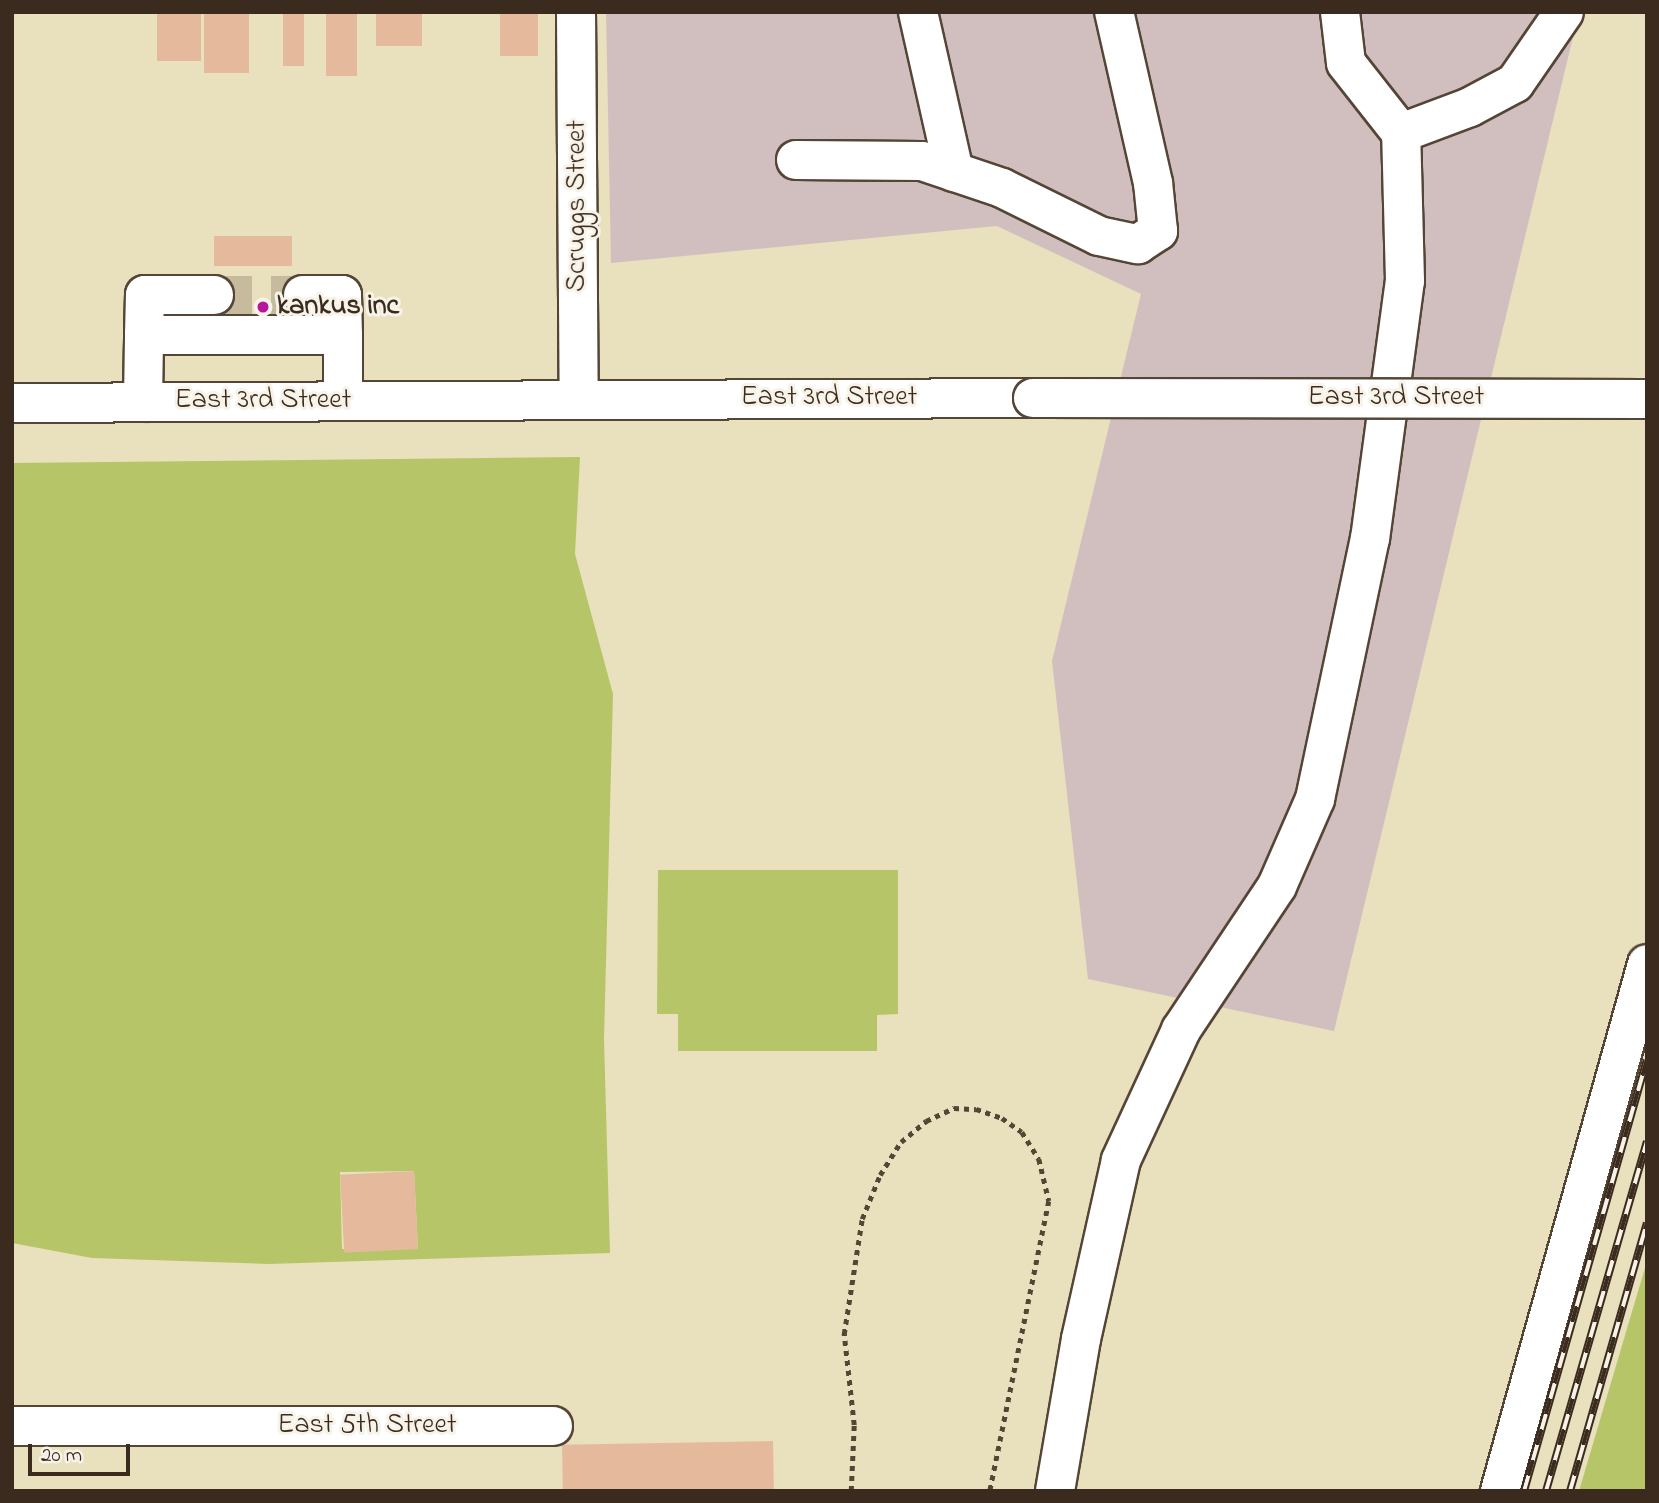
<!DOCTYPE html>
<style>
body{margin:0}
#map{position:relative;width:1659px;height:1503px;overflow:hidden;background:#e9e0bd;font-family:"Indie Flower",sans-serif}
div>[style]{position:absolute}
.industrial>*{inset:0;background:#d1bfbf}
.green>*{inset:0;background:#b6c568}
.building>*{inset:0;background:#e5b99b;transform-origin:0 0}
.minor-tunnel>*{height:38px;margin-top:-19px;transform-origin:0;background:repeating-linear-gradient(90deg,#c6bc9d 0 38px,transparent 0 57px)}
.path>*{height:4.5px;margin-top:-2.25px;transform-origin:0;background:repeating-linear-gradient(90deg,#554536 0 5px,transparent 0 10px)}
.roads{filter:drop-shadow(2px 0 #554536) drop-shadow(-2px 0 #554536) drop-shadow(0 2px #554536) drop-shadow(0 -2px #554536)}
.minor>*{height:38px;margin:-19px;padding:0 19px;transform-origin:19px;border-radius:19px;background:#fff}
.major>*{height:38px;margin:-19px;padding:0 19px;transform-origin:19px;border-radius:19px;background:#fff}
.rail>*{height:8px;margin-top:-4px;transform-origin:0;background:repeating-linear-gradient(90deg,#f7f3e8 0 16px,#3b2a1e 0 32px);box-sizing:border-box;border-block:2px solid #3b2a1e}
.bridges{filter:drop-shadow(2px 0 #554536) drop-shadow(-2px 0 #554536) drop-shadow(0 2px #554536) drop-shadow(0 -2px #554536)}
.major-bridge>*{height:38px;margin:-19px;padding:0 19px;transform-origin:19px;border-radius:19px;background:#fff}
.dots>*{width:19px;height:19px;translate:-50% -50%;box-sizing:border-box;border:4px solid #f7f3e8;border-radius:50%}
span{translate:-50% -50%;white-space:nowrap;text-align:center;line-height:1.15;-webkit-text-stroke:6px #f7f3e8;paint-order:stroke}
.street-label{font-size:28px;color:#3b2a1e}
.poi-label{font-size:28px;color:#3b2a1e;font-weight:700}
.left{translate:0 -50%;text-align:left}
.frame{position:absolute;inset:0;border:14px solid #3b2a1e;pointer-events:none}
.scale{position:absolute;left:28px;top:1444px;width:102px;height:32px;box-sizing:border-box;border:4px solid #3b2a1e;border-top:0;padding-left:9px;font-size:21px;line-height:24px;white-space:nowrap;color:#3b2a1e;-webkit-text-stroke:5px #f7f3e8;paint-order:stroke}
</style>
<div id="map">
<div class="industrial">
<div style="clip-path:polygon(606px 12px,1579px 12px,1334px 1031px,1088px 979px,1052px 661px,1141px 294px,997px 226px,611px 263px)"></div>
</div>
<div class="green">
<div style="clip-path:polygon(evenodd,580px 457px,575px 554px,613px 694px,604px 1039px,610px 1253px,269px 1264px,92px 1258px,12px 1243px,12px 463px,580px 457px,414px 1171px,418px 1249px,342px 1249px,340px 1172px,414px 1171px)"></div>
<div style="clip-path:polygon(658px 870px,898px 870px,898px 1014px,877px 1015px,877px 1051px,678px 1051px,678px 1014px,657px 1014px)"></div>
<div style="clip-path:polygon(1647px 1261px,1647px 1491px,1579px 1491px)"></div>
</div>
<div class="building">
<div style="left:157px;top:12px;width:44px;height:49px"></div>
<div style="left:204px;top:12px;width:45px;height:61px"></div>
<div style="left:283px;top:12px;width:21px;height:54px"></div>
<div style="left:326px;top:12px;width:31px;height:64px"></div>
<div style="left:376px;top:12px;width:46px;height:34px"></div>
<div style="left:500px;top:12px;width:38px;height:44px"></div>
<div style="left:214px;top:236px;width:78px;height:30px"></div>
<div style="left:414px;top:1171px;width:78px;height:74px;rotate:87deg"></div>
<div style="left:773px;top:1441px;width:50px;height:211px;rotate:89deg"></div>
</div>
<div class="minor-tunnel">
<div style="left:214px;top:295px;width:89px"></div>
</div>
<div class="path">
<div style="left:851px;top:1491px;width:66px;rotate:-87.4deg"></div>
<div style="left:854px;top:1425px;width:92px;rotate:-96.3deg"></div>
<div style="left:844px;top:1334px;width:116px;rotate:-81.1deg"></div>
<div style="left:862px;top:1219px;width:48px;rotate:-67.8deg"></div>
<div style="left:880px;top:1175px;width:39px;rotate:-58deg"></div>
<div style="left:901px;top:1142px;width:33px;rotate:-40deg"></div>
<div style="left:926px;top:1121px;width:31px;rotate:-25deg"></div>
<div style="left:954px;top:1108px;width:22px;rotate:3deg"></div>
<div style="left:976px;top:1109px;width:28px;rotate:19deg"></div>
<div style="left:1002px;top:1118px;width:24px;rotate:35deg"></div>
<div style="left:1022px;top:1132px;width:32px;rotate:58deg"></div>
<div style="left:1039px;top:1159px;width:43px;rotate:76.6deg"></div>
<div style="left:1049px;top:1201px;width:296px;rotate:101.5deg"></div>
</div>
<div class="roads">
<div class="minor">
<div style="left:576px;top:12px;width:387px;rotate:89.6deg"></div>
<div style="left:918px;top:12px;width:164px;rotate:77.3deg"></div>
<div style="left:1340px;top:12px;width:51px;rotate:83.3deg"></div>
<div style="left:1346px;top:63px;width:89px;rotate:51.8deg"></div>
<div style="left:796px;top:160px;width:126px;rotate:0.5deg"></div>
<div style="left:922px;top:161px;width:84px;rotate:18.6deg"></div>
<div style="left:1002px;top:188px;width:108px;rotate:26.3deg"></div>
<div style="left:1099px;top:236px;width:40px;rotate:12deg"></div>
<div style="left:1138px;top:244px;width:24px;rotate:-33deg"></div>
<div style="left:1158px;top:231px;width:48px;rotate:-95.9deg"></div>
<div style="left:1153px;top:183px;width:175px;rotate:-102.8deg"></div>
<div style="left:303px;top:295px;width:39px"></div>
<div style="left:342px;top:295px;width:40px;rotate:88.6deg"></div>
<div style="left:144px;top:335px;width:40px;rotate:-88.6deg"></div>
<div style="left:145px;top:295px;width:69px"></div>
<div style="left:143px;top:402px;width:67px;rotate:-89.1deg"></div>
<div style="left:144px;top:335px;width:199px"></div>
<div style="left:343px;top:335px;width:66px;rotate:90deg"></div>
<div style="left:12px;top:1426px;width:541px"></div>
<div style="left:1055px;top:1491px;width:154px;rotate:-80.3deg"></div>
<div style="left:1081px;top:1339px;width:183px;rotate:-77.4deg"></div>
<div style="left:1121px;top:1160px;width:143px;rotate:-65.2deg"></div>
<div style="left:1181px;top:1030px;width:173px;rotate:-56.3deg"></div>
<div style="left:1277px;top:886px;width:95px;rotate:-66.4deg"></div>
<div style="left:1315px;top:799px;width:266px;rotate:-78.1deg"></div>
<div style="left:1370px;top:539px;width:260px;rotate:-82.3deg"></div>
<div style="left:1405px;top:281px;width:148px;rotate:-91.5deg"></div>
<div style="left:1401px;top:133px;width:74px;rotate:-20.6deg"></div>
<div style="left:1470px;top:107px;width:51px;rotate:-28.1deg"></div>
<div style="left:1515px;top:83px;width:86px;rotate:-55.4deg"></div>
<div style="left:1500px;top:1491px;width:547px;rotate:-74.41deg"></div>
</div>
<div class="major">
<div style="left:12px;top:403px;width:1021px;rotate:-0.28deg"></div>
</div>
</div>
<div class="rail">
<div style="left:1524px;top:1491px;width:448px;rotate:-74.1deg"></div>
<div style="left:1546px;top:1491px;width:364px;rotate:-73.9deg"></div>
<div style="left:1570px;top:1491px;width:279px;rotate:-74deg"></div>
</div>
<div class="bridges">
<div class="major-bridge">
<div style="left:1033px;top:398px;width:614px;rotate:0.09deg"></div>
</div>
</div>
<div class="dots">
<div style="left:263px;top:307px;background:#b5179e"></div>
</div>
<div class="street-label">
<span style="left:578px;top:206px;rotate:-90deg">Scruggs Street</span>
<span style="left:829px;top:398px">East 3rd Street</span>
<span style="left:1396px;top:398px">East 3rd Street</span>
<span style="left:263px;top:401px">East 3rd Street</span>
<span style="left:367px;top:1426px">East 5th Street</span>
</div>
<div class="poi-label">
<span class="left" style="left:277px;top:307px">kankus inc</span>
</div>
<div class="frame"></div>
<div class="scale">20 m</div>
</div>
